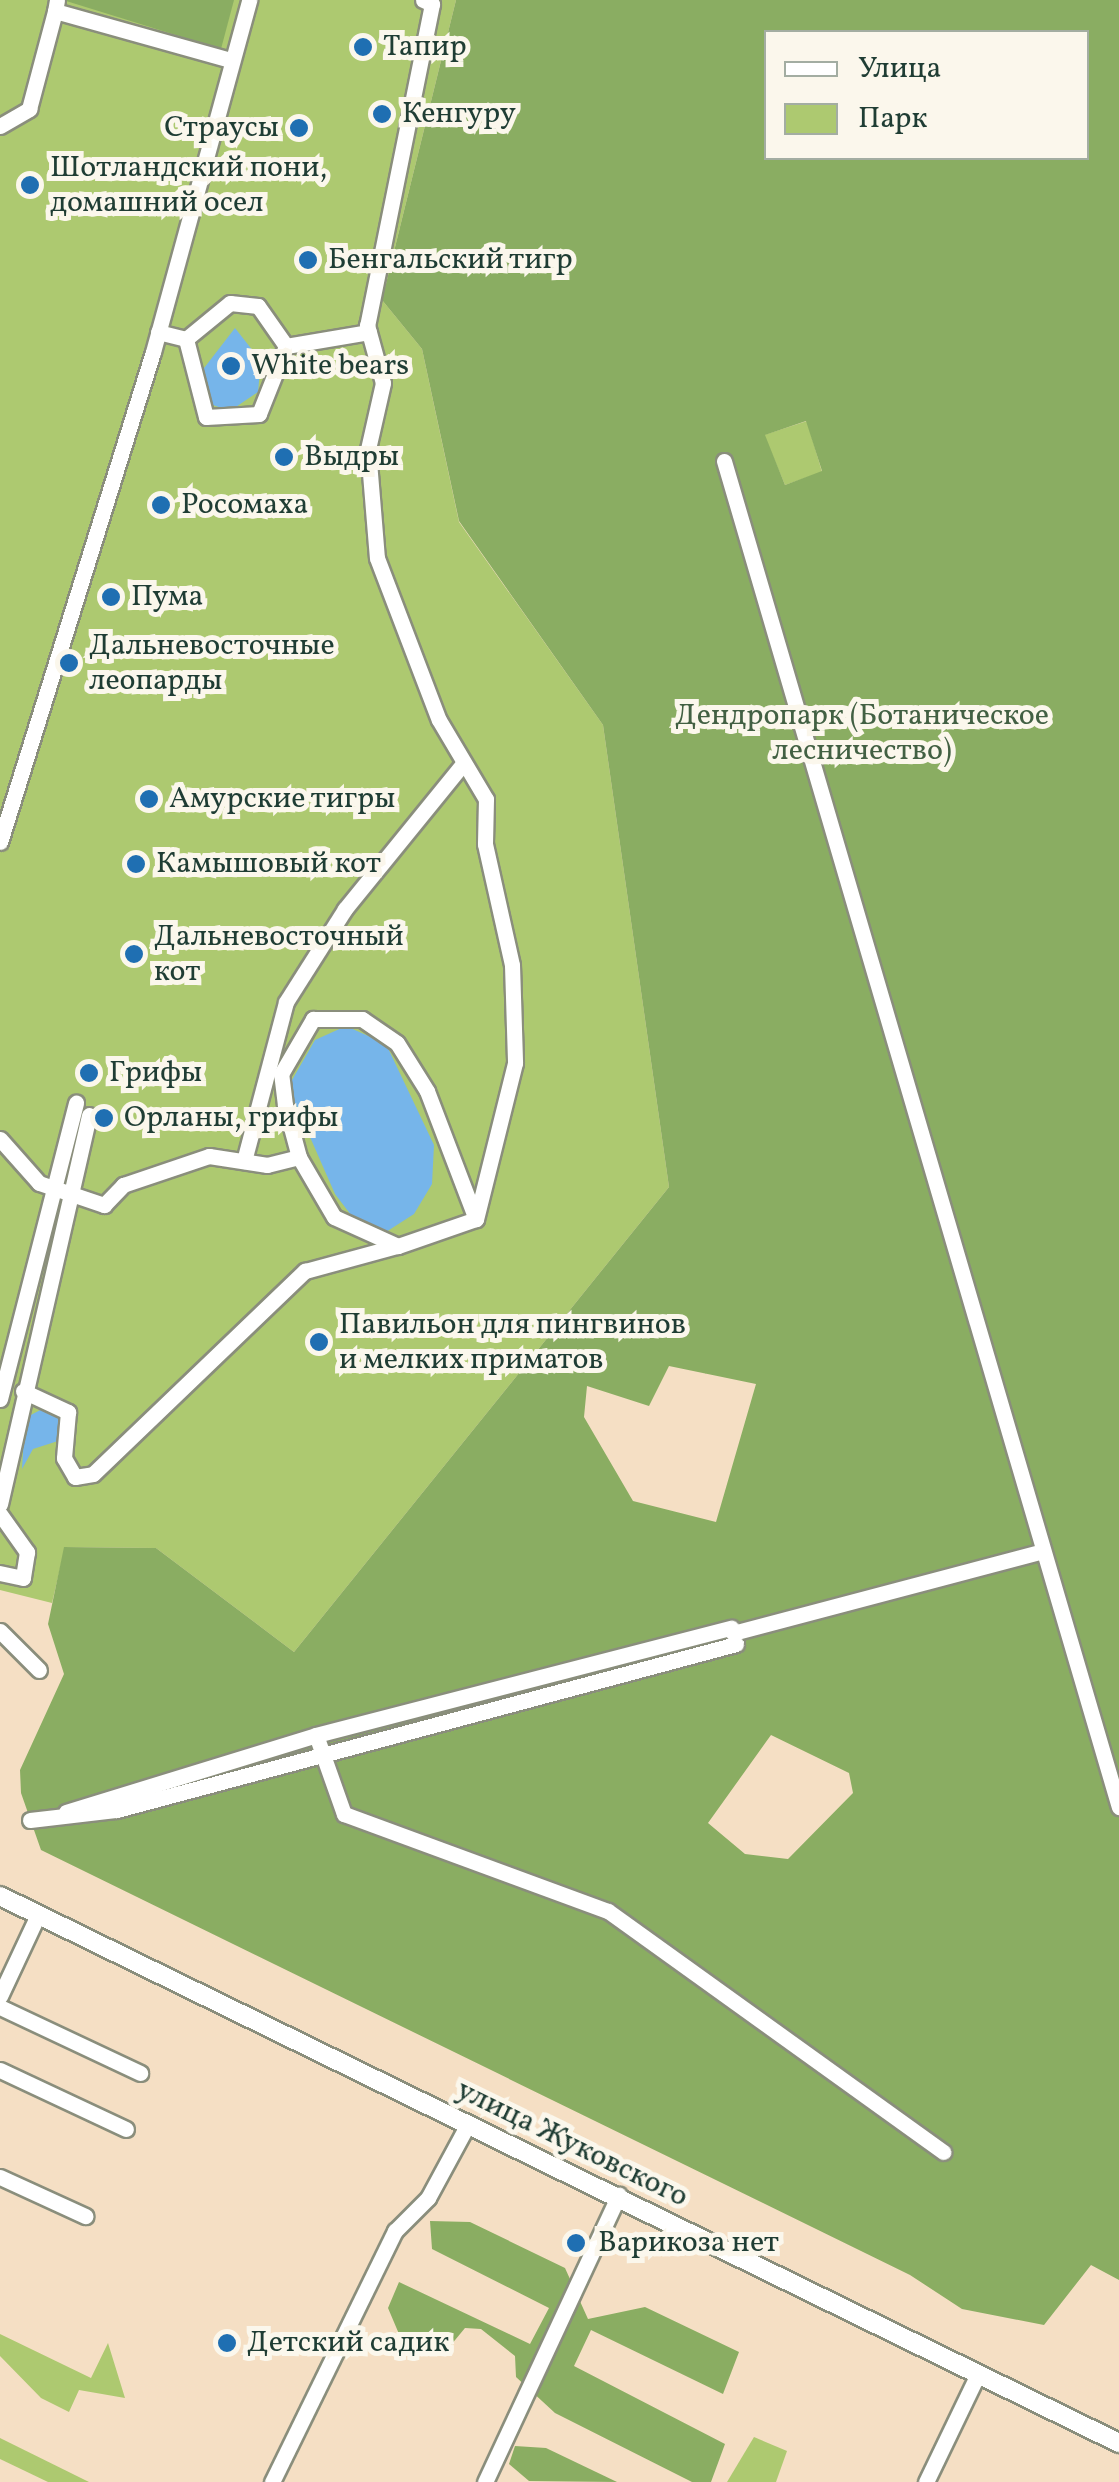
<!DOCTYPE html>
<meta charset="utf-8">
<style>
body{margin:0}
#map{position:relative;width:1119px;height:2482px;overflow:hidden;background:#f5dfc4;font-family:Vollkorn,serif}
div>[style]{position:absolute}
.green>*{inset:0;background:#adc970}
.forest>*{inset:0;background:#8aad62}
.water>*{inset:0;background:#76b5ea}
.roads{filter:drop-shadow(2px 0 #8a8e7c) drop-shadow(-2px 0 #8a8e7c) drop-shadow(0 2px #8a8e7c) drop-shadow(0 -2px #8a8e7c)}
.minor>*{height:15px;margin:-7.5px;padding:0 7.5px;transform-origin:7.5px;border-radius:7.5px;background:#fff}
.major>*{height:18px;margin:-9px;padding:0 9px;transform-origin:9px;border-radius:9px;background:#fff}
.dots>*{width:28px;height:28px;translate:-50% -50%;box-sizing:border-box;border:5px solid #fbf7ec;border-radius:50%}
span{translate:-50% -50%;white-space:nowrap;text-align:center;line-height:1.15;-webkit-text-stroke:10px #fbf7ec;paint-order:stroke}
.poi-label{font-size:30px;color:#1f3d34}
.left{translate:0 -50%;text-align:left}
.right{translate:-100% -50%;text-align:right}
.park-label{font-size:30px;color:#426043}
.street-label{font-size:30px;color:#1f3d34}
.legend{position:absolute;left:764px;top:30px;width:325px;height:130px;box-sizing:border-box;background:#fbf7ec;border:2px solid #a3ada2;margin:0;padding:12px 18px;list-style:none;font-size:30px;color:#1f3d34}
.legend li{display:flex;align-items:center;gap:20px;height:50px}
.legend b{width:50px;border:2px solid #a3ada2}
</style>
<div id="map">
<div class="green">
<div style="clip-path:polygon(0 0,456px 0,382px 300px,422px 349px,459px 522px,603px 725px,669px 1187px,294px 1652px,156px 1548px,65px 1547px,52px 1603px,0 1590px)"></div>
<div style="clip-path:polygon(807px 421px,822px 472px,785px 485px,764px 435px)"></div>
<div style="clip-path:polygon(0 2334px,91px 2378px,108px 2343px,125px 2398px,79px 2390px,69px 2412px,41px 2398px,0 2356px)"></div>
<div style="clip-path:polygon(754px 2437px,787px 2451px,776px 2482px,727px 2482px)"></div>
<div style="clip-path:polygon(0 2438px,89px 2482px,48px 2482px,0 2459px)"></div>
</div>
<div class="forest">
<div style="clip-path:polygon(63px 0,234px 0,221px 49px)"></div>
<div style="clip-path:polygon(evenodd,456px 0,1119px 0,1119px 2280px,1091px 2265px,1044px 2325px,962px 2309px,910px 2275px,41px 1850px,21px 1793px,20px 1770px,64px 1674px,48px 1624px,64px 1547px,156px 1548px,294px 1652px,669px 1187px,603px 725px,459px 521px,422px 349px,382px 300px,456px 0,766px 32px,1086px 32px,1086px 158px,766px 158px,766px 32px,456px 0,806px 421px,822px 471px,785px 485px,765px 435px,806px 421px,456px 0,669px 1366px,756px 1384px,716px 1522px,633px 1501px,584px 1417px,587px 1386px,649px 1406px,669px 1366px,456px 0,771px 1735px,849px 1773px,853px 1793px,788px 1859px,745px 1854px,708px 1823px,771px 1735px)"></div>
<div style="clip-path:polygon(430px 2221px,470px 2222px,565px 2268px,588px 2319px,645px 2307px,739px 2352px,723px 2394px,591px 2330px,574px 2366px,725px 2444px,711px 2482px,692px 2482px,555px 2413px,516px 2377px,515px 2356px,481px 2329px,465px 2328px,446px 2351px,399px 2334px,388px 2308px,399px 2282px,530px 2344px,549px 2308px,432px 2249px)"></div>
<div style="clip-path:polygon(515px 2446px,546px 2448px,617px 2482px,529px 2481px,509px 2464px)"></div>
</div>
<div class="water">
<div style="clip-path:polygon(235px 328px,261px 361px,258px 392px,230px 411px,213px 405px,201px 372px)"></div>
<div style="clip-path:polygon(346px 1026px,386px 1044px,434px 1145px,432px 1184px,414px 1214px,386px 1232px,354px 1219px,335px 1194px,288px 1087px,315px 1040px)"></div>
<div style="clip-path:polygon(48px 1406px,61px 1419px,58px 1441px,33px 1449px,22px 1469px,25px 1418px)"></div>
</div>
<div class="roads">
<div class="minor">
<div style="left:57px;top:0;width:11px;rotate:100deg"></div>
<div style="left:55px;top:11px;width:183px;rotate:15.6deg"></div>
<div style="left:423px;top:0;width:10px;rotate:24deg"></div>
<div style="left:432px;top:4px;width:328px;rotate:101.4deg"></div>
<div style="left:367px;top:325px;width:60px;rotate:74.6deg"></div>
<div style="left:383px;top:383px;width:68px;rotate:102.8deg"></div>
<div style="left:368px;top:449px;width:109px;rotate:85.3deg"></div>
<div style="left:377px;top:558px;width:173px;rotate:69.1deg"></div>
<div style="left:439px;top:720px;width:92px;rotate:59.3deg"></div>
<div style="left:486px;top:799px;width:45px;rotate:91.3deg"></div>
<div style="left:485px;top:844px;width:124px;rotate:77.4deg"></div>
<div style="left:512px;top:965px;width:98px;rotate:88.2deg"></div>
<div style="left:515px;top:1063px;width:161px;rotate:104deg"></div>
<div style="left:0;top:126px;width:34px;rotate:-30deg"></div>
<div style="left:29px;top:109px;width:101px;rotate:-75.1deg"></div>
<div style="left:158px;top:332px;width:29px;rotate:14deg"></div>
<div style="left:186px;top:339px;width:57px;rotate:-39.3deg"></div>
<div style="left:230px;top:303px;width:28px;rotate:6deg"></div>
<div style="left:258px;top:306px;width:49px;rotate:55deg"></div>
<div style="left:286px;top:346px;width:73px;rotate:111.7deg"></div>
<div style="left:259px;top:414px;width:53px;rotate:176.8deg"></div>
<div style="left:206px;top:417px;width:81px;rotate:-104.4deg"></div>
<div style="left:286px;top:346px;width:84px;rotate:-9.6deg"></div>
<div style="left:724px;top:461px;width:1403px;rotate:73.65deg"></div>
<div style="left:0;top:842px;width:513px;rotate:-72.66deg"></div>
<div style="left:153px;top:352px;width:365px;rotate:-74.7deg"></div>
<div style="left:313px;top:1019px;width:49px"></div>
<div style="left:362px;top:1019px;width:42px;rotate:34.4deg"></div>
<div style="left:397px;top:1043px;width:57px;rotate:58deg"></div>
<div style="left:427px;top:1091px;width:137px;rotate:69.1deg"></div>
<div style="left:476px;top:1219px;width:83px;rotate:160.9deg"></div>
<div style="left:398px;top:1246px;width:70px;rotate:-155.6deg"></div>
<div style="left:334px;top:1217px;width:69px;rotate:-120.3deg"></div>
<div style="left:299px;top:1157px;width:54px;rotate:-105.1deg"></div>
<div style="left:285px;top:1105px;width:31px;rotate:-97deg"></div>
<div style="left:281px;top:1074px;width:64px;rotate:-59.8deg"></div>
<div style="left:0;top:1139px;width:59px;rotate:48.4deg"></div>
<div style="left:39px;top:1183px;width:69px;rotate:18.7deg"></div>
<div style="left:104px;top:1205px;width:28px;rotate:-46deg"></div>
<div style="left:123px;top:1185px;width:91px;rotate:-18.6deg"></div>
<div style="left:209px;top:1156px;width:59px;rotate:8.8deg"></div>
<div style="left:267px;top:1165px;width:33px;rotate:-14deg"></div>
<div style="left:244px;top:1161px;width:164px;rotate:-75.2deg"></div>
<div style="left:286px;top:1002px;width:110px;rotate:-57.6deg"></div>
<div style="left:345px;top:909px;width:187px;rotate:-50.9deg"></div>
<div style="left:23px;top:1391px;width:50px;rotate:25deg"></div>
<div style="left:68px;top:1412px;width:46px;rotate:95deg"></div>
<div style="left:64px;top:1458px;width:22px;rotate:60deg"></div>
<div style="left:75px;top:1477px;width:18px;rotate:-9deg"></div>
<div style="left:93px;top:1474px;width:294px;rotate:-43.8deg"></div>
<div style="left:305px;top:1271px;width:95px;rotate:-15.2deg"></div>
<div style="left:0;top:1399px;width:306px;rotate:-75.6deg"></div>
<div style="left:0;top:1504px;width:399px;rotate:-77.1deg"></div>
<div style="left:0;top:1514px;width:47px;rotate:54.6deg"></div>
<div style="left:27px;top:1552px;width:26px;rotate:99deg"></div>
<div style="left:23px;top:1578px;width:24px;rotate:-168deg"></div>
<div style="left:0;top:1631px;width:55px;rotate:45deg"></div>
<div style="left:733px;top:1633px;width:317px;rotate:-14.8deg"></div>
<div style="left:316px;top:1735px;width:429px;rotate:-14.5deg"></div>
<div style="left:66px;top:1812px;width:262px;rotate:-17.1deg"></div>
<div style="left:316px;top:1735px;width:84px;rotate:70.5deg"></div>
<div style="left:344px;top:1814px;width:281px;rotate:20.2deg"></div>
<div style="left:608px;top:1911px;width:413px;rotate:35.7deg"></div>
<div style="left:30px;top:1820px;width:88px;rotate:-6.6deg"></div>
<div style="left:117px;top:1810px;width:641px;rotate:-15.01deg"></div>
<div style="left:0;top:1996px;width:89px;rotate:-64.9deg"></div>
<div style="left:0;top:2007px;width:155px;rotate:25.2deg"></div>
<div style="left:0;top:2070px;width:139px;rotate:25.1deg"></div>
<div style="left:0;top:2177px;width:94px;rotate:24.6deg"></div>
<div style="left:272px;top:2482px;width:280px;rotate:-63.9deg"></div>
<div style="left:395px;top:2231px;width:47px;rotate:-45deg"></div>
<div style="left:428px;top:2198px;width:84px;rotate:-61.6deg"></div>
<div style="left:485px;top:2482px;width:317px;rotate:-65deg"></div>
<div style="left:926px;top:2482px;width:118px;rotate:-64.3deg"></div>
</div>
<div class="major">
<div style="left:0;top:1896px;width:1246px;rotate:26.05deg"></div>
</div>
</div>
<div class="dots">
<div style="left:363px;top:47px;background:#1f6fb2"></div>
<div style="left:382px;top:114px;background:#1f6fb2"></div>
<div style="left:299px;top:128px;background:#1f6fb2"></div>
<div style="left:30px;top:185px;background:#1f6fb2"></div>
<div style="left:308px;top:260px;background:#1f6fb2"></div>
<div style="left:231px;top:366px;background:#1f6fb2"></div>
<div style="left:284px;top:457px;background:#1f6fb2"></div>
<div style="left:161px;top:505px;background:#1f6fb2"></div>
<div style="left:111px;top:597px;background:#1f6fb2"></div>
<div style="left:69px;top:663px;background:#1f6fb2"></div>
<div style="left:149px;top:799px;background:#1f6fb2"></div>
<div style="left:136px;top:864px;background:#1f6fb2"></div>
<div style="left:134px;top:954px;background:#1f6fb2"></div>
<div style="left:89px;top:1073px;background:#1f6fb2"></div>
<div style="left:104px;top:1118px;background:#1f6fb2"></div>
<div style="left:319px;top:1342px;background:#1f6fb2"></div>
<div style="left:576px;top:2243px;background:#1f6fb2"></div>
<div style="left:227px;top:2343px;background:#1f6fb2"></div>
</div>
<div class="poi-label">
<span class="left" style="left:383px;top:47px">Тапир</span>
<span class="left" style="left:402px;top:114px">Кенгуру</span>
<span class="right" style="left:279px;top:128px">Страусы</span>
<span class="left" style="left:50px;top:185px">Шотландский пони,<br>домашний осел</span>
<span class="left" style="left:328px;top:260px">Бенгальский тигр</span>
<span class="left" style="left:251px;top:366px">White bears</span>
<span class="left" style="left:304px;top:457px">Выдры</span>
<span class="left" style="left:181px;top:505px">Росомаха</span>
<span class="left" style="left:131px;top:597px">Пума</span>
<span class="left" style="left:89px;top:663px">Дальневосточные<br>леопарды</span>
<span class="left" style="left:169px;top:799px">Амурские тигры</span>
<span class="left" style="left:156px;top:864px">Камышовый кот</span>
<span class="left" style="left:154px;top:954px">Дальневосточный<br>кот</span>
<span class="left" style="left:109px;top:1073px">Грифы</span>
<span class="left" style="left:124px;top:1118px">Орланы, грифы</span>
<span class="left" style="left:339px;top:1342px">Павильон для пингвинов<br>и мелких приматов</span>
<span class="left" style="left:598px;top:2243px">Варикоза нет</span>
<span class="left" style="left:247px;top:2343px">Детский садик</span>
</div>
<div class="park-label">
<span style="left:862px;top:733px">Дендропарк (Ботаническое<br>лесничество)</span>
</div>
<div class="street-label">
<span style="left:572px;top:2144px;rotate:26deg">улица Жуковского</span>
</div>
<ul class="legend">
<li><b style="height:12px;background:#fff"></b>Улица</li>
<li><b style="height:28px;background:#adc970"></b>Парк</li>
</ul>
</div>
